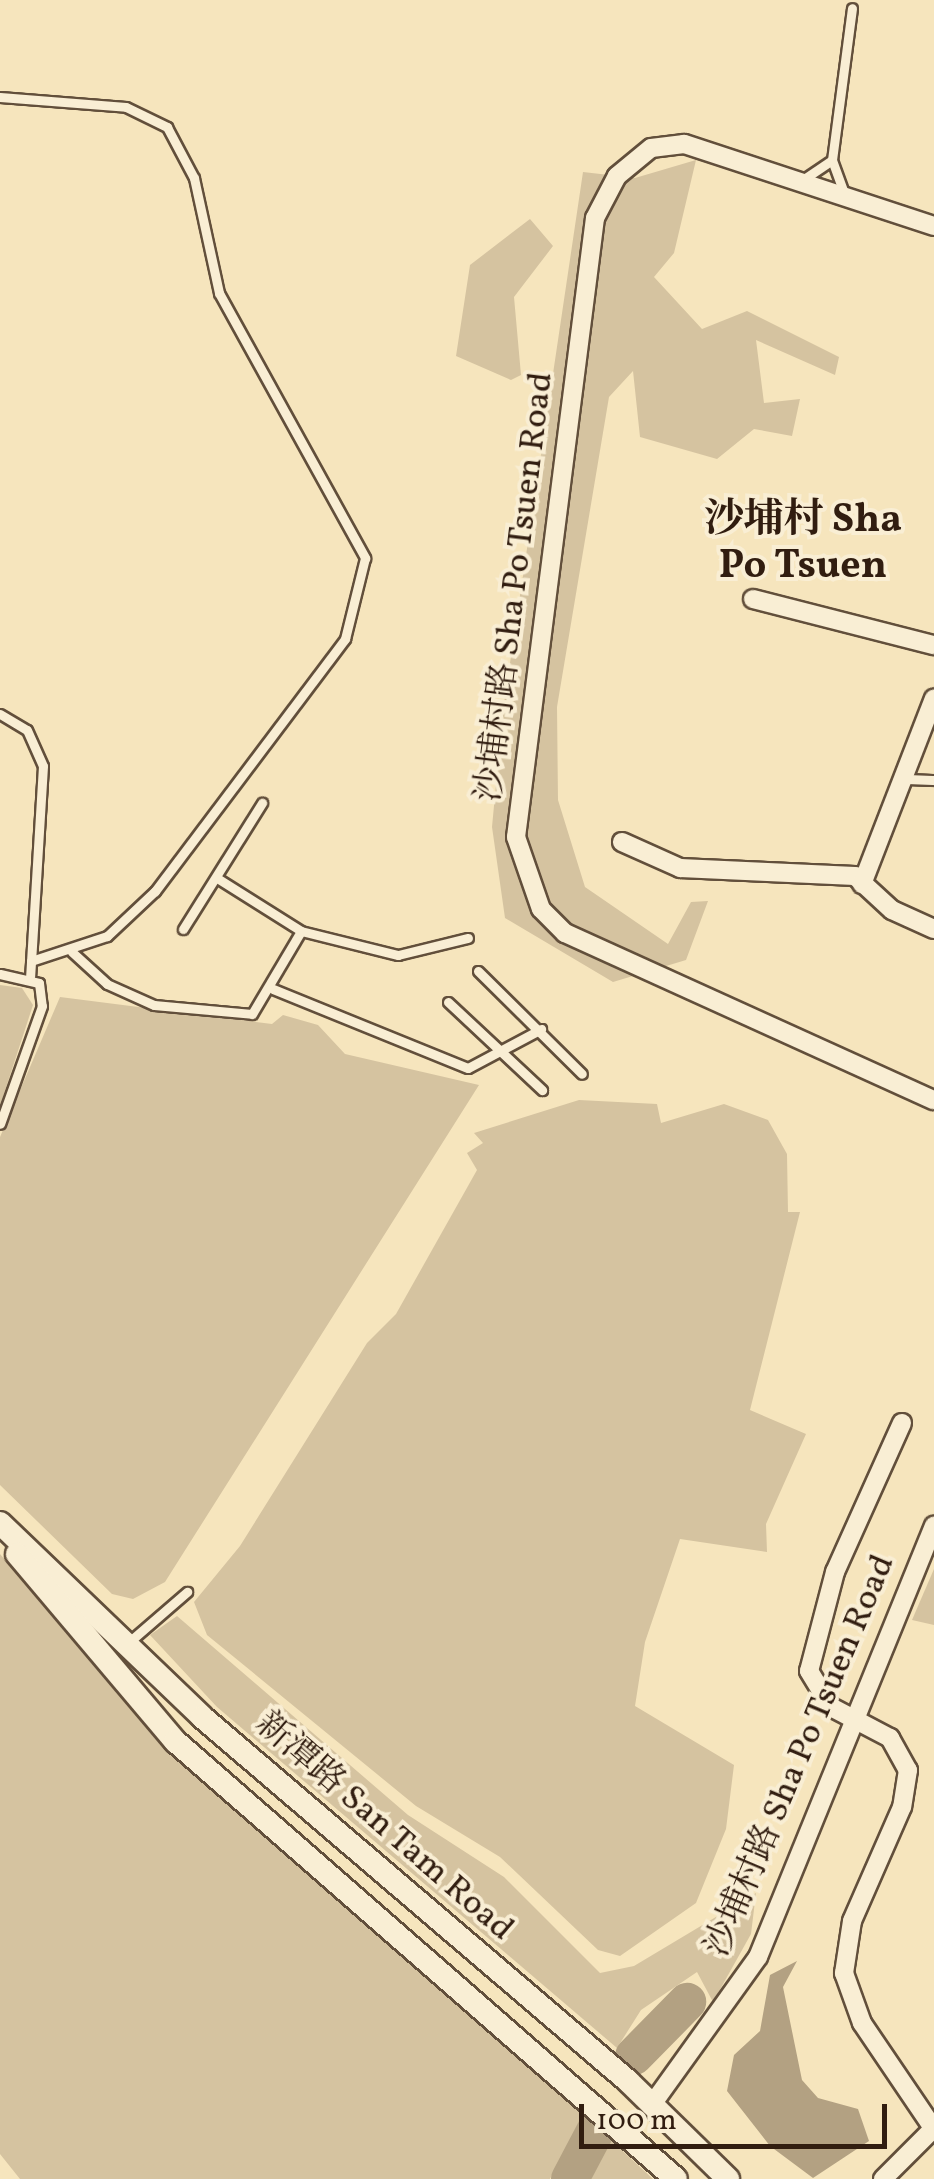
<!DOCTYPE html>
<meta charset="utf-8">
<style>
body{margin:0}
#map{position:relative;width:934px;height:2179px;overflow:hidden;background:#f6e5bd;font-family:Vollkorn,"Noto Serif TC",serif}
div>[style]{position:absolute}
.green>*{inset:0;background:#d5c3a0}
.water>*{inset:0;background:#b3a182}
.river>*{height:38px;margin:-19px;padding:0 19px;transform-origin:19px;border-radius:19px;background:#b3a182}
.roads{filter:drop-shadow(2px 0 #624f3b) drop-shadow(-2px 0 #624f3b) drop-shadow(0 2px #624f3b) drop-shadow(0 -2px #624f3b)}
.service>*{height:9px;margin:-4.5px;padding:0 4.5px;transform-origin:4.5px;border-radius:4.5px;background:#f9eed4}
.minor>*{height:18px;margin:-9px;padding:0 9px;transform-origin:9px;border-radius:9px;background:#f9eed4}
.tertiary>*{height:22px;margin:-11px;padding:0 11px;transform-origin:11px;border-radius:11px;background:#f9eed4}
span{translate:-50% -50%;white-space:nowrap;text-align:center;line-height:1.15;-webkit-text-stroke:8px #f9eed4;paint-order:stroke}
.street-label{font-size:35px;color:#311d10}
.quarter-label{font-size:40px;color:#311d10;font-weight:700}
.scale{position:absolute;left:579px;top:2104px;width:308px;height:45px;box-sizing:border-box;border:5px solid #311d10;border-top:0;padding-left:12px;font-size:30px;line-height:35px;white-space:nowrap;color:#311d10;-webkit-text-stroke:8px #f9eed4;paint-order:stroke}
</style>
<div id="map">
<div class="green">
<div style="clip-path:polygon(696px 160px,674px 253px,654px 277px,702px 329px,747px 311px,839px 357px,835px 375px,756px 340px,764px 403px,800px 399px,792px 436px,754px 429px,717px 459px,640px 437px,633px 371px,609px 397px,557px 707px,558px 800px,585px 887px,668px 944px,691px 902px,708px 901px,686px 960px,613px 982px,505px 918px,492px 827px,503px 710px,583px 172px,635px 178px)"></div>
<div style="clip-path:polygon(530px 219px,553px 246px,514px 297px,521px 375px,511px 380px,456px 356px,470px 265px)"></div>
<div style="clip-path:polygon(0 985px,22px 988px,33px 1005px,0 1106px)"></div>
<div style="clip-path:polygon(60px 997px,272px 1024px,283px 1015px,318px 1025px,345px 1054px,479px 1085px,165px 1582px,133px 1599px,112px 1594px,0 1485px,0 1137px)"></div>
<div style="clip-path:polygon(579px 1100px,657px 1104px,661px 1123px,724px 1104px,768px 1120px,787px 1154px,788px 1212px,800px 1212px,750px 1410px,806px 1434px,766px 1524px,767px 1552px,680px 1539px,645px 1642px,635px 1706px,734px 1765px,726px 1829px,696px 1903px,620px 1956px,598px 1950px,500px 1857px,416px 1806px,207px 1635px,194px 1602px,240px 1546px,367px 1343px,396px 1314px,477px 1170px,467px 1153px,483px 1143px,474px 1133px)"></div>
<div style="clip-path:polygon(0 1554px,167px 1751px,583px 2114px,550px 2179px,20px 2179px,0 2154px)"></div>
<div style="clip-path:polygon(934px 1569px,934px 1625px,912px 1620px)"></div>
<div style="clip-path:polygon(177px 1616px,408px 1815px,504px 1877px,600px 1973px,634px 1966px,756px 1893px,751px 1934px,713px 2002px,697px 1972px,641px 2010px,617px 2048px,217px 1707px,150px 1635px)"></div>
<div style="clip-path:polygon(611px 2140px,653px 2179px,591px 2179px)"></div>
</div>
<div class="water">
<div style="clip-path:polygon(797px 1961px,783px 1987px,802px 2080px,818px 2098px,858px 2109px,869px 2141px,813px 2178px,770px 2146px,727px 2091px,734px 2055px,760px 2031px,770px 1975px)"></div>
</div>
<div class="river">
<div style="left:634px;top:2056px;width:76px;rotate:-45.5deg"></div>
<div style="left:570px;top:2179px;width:60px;rotate:-62.2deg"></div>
</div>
<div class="roads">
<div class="service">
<div style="left:0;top:97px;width:126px;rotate:4.5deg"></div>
<div style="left:126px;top:107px;width:46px;rotate:26deg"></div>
<div style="left:167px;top:127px;width:58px;rotate:62.1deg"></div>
<div style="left:194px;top:178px;width:118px;rotate:77.7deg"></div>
<div style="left:219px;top:293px;width:303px;rotate:61.1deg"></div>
<div style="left:365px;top:558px;width:83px;rotate:103.9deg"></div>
<div style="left:345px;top:639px;width:316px;rotate:127deg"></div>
<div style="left:155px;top:891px;width:66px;rotate:136.8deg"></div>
<div style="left:107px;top:936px;width:80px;rotate:161.8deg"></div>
<div style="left:832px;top:160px;width:153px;rotate:-82.5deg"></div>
<div style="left:801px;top:181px;width:37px;rotate:-34deg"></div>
<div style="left:832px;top:160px;width:38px;rotate:70deg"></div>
<div style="left:0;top:714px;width:31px;rotate:31deg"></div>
<div style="left:27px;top:730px;width:39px;rotate:66deg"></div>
<div style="left:43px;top:766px;width:210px;rotate:93.5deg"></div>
<div style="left:905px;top:779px;width:29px;rotate:2deg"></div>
<div style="left:217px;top:878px;width:99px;rotate:32.2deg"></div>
<div style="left:301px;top:931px;width:100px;rotate:13.9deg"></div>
<div style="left:398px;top:955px;width:72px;rotate:-13.7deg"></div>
<div style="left:183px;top:929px;width:149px;rotate:-57.9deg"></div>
<div style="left:72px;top:952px;width:47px;rotate:42.4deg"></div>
<div style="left:107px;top:984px;width:51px;rotate:24.1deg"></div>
<div style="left:154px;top:1005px;width:98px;rotate:5.2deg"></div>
<div style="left:252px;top:1014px;width:96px;rotate:-59.4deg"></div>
<div style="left:478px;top:971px;width:146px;rotate:44.7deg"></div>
<div style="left:0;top:974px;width:40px;rotate:13deg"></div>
<div style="left:39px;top:983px;width:23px;rotate:83deg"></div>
<div style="left:42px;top:1006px;width:125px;rotate:109.6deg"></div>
<div style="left:273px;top:989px;width:210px;rotate:22.1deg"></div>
<div style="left:468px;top:1068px;width:83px;rotate:-28.1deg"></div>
<div style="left:448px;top:1002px;width:129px;rotate:43.1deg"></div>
<div style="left:129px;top:1642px;width:77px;rotate:-40.8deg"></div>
</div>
<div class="minor">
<div style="left:934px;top:226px;width:263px;rotate:-161.8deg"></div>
<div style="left:684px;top:144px;width:33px;rotate:173deg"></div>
<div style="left:651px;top:148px;width:44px;rotate:140.5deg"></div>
<div style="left:617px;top:176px;width:47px;rotate:117.6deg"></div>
<div style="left:595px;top:218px;width:624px;rotate:97.27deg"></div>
<div style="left:516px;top:837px;width:76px;rotate:70.9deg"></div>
<div style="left:541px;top:909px;width:34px;rotate:45deg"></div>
<div style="left:565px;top:933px;width:405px;rotate:24.4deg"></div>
<div style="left:753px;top:599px;width:187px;rotate:14.3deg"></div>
<div style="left:622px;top:842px;width:64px;rotate:24.1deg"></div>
<div style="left:680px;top:868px;width:175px;rotate:2.6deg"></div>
<div style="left:855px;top:876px;width:50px;rotate:42.6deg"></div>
<div style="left:892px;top:910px;width:46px;rotate:24.3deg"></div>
<div style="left:862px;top:884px;width:199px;rotate:-68.8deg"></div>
<div style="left:902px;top:1423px;width:163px;rotate:114.2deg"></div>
<div style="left:835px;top:1572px;width:102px;rotate:104.7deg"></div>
<div style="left:809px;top:1671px;width:42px;rotate:58.6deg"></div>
<div style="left:831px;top:1707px;width:67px;rotate:27.7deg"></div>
<div style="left:890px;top:1738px;width:37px;rotate:61deg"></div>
<div style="left:908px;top:1770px;width:37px;rotate:99deg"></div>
<div style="left:902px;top:1807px;width:124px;rotate:113.7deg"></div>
<div style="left:852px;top:1921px;width:53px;rotate:98.7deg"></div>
<div style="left:844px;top:1973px;width:53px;rotate:70.2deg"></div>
<div style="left:862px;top:2023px;width:127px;rotate:55.9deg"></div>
<div style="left:651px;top:2106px;width:183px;rotate:-54.3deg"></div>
<div style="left:758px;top:1957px;width:466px;rotate:-67.8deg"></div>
<div style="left:883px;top:2179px;width:72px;rotate:-45deg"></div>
</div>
<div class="tertiary">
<div style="left:0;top:1523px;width:280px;rotate:43.8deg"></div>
<div style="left:202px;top:1717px;width:560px;rotate:40.51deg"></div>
<div style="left:628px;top:2081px;width:140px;rotate:44.4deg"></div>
<div style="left:17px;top:1554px;width:245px;rotate:49.8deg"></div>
<div style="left:175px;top:1741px;width:665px;rotate:41.16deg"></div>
</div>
</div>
<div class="street-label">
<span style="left:516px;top:587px;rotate:-83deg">沙埔村路 Sha Po Tsuen Road</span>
<span style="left:801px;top:1756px;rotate:-67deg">沙埔村路 Sha Po Tsuen Road</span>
<span style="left:384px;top:1827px;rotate:41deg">新潭路 San Tam Road</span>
</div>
<div class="quarter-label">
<span style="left:803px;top:544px">沙埔村 Sha<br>Po Tsuen</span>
</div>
<div class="scale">100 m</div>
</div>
